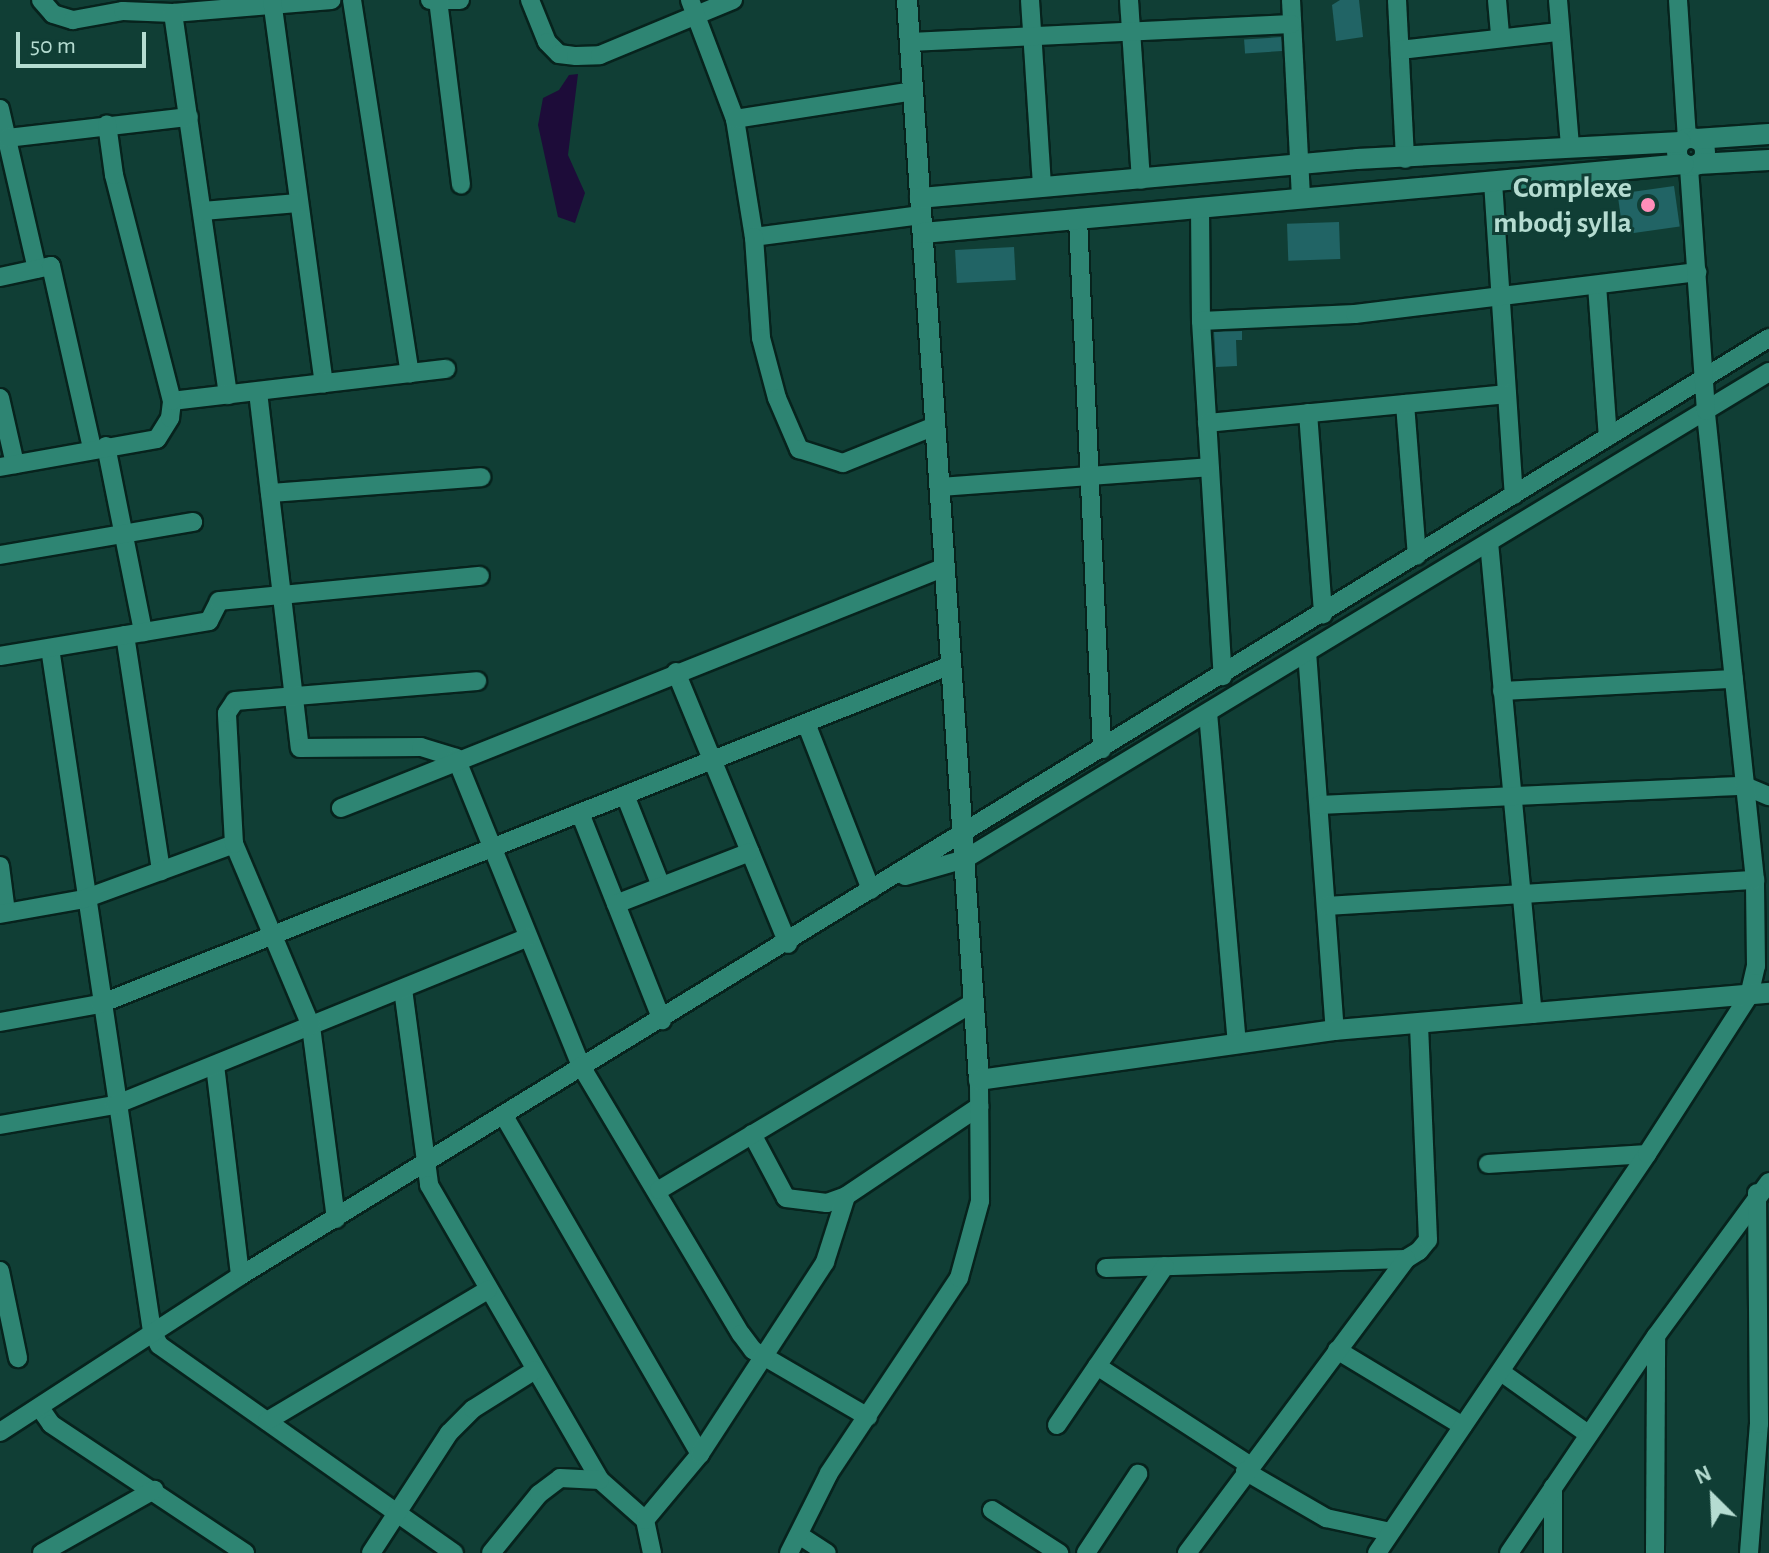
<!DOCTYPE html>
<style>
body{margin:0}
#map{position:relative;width:1769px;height:1553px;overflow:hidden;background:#103e35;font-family:"Alegreya Sans",sans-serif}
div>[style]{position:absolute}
.water>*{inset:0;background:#1d0c39}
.building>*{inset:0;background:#216465;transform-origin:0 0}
.roads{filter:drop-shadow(2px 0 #07231d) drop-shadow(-2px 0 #07231d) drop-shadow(0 2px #07231d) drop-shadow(0 -2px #07231d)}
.minor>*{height:18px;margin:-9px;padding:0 9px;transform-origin:9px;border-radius:9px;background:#2e8573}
.tertiary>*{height:20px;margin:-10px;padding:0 10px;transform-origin:10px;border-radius:10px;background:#2e8573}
.tertiary>.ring{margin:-10px;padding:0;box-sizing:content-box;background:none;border:20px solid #2e8573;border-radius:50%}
.dots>*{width:22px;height:22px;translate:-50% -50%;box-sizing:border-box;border:4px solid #103e35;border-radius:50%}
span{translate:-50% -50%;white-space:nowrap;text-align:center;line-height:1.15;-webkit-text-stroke:6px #103e35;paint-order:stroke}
.poi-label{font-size:30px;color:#b5dcd1;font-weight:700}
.right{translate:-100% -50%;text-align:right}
.north{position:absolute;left:1673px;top:1457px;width:80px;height:80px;-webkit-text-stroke:6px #103e35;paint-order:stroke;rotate:336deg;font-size:22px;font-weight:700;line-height:32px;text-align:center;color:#b5dcd1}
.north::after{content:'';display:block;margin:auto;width:28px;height:36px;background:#b5dcd1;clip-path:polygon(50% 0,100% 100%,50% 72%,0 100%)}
.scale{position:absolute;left:16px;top:32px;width:130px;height:36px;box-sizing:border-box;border:4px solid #b5dcd1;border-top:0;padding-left:10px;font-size:24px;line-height:28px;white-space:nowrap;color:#b5dcd1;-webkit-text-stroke:6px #103e35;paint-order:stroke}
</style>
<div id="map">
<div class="water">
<div style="clip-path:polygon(578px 74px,568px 155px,585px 193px,575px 223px,558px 217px,538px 125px,543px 98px,559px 90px,569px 75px)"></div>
</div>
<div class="building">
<div style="clip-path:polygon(1340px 0,1359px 0,1363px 37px,1336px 41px,1332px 5px)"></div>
<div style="left:1281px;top:37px;width:14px;height:37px;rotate:86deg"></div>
<div style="left:1674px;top:186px;width:41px;height:57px;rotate:82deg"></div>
<div style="left:1339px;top:222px;width:37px;height:52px;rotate:88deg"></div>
<div style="left:1014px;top:247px;width:33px;height:59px;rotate:87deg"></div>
<div style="clip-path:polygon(1242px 331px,1242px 340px,1236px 340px,1237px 366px,1216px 367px,1214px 332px)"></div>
</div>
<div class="roads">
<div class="minor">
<div style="left:41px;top:0;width:18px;rotate:49deg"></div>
<div style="left:53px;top:14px;width:21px;rotate:17deg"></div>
<div style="left:73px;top:20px;width:51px;rotate:-10.2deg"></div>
<div style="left:123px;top:11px;width:50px;rotate:2.3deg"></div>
<div style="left:173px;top:13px;width:159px;rotate:-4.7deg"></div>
<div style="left:272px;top:0;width:387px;rotate:82.3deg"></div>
<div style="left:352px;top:0;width:378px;rotate:81.2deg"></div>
<div style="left:430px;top:0;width:30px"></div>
<div style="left:438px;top:0;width:186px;rotate:82.9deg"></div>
<div style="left:530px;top:0;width:45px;rotate:68deg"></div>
<div style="left:547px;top:42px;width:17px;rotate:45deg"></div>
<div style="left:559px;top:54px;width:17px;rotate:7deg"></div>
<div style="left:576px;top:56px;width:24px;rotate:-2deg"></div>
<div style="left:600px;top:55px;width:144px;rotate:-22.5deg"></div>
<div style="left:690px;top:0;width:127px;rotate:69.3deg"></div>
<div style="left:735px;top:119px;width:120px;rotate:80.9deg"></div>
<div style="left:754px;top:237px;width:169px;rotate:-7.5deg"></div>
<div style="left:1030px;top:0;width:187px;rotate:86.3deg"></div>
<div style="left:1129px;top:0;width:180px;rotate:86.2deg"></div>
<div style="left:1291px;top:0;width:199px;rotate:87.1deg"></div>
<div style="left:1397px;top:0;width:159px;rotate:87.1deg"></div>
<div style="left:1497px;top:0;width:36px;rotate:85deg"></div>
<div style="left:1558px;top:0;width:145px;rotate:85.3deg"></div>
<div style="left:1678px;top:0;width:138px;rotate:86.3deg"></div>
<div style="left:173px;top:13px;width:386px;rotate:81.8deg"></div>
<div style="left:910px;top:42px;width:382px;rotate:-2.7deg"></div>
<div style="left:1400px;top:50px;width:160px;rotate:-6.5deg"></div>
<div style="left:0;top:109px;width:164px;rotate:77deg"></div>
<div style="left:735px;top:119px;width:180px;rotate:-8.9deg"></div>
<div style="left:7px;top:138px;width:183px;rotate:-6.6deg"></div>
<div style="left:1493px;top:182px;width:314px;rotate:86.2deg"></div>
<div style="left:1200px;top:208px;width:113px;rotate:89.5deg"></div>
<div style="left:1201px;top:321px;width:356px;rotate:86.5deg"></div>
<div style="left:203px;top:211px;width:95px;rotate:-4.8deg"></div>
<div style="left:1078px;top:219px;width:531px;rotate:87.41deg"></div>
<div style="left:754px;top:237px;width:101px;rotate:86deg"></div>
<div style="left:761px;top:338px;width:62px;rotate:75.1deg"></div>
<div style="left:777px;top:398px;width:56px;rotate:66.7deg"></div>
<div style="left:799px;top:449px;width:46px;rotate:17.7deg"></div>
<div style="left:843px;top:463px;width:99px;rotate:-21.9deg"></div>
<div style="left:0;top:277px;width:52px;rotate:-12.2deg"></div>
<div style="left:51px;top:266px;width:187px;rotate:77.3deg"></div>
<div style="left:1597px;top:285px;width:152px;rotate:85.9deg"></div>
<div style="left:1201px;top:321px;width:154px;rotate:-2.6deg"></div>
<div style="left:1355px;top:314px;width:345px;rotate:-7deg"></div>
<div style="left:258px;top:392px;width:358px;rotate:83.3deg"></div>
<div style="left:300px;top:748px;width:121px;rotate:-0.5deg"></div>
<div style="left:421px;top:747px;width:37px;rotate:17deg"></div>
<div style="left:456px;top:758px;width:332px;rotate:67.9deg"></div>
<div style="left:581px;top:1066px;width:312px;rotate:59.2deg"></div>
<div style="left:741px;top:1334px;width:20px;rotate:53deg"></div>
<div style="left:753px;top:1350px;width:133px;rotate:30.2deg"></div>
<div style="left:0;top:398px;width:68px;rotate:77.2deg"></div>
<div style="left:172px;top:401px;width:276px;rotate:-6.7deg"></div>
<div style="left:1405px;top:404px;width:152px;rotate:85.5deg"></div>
<div style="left:1308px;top:413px;width:202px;rotate:85.7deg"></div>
<div style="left:1207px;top:423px;width:301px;rotate:-5.5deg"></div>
<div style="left:106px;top:446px;width:190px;rotate:78.7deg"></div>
<div style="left:0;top:467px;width:159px;rotate:-10.1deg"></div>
<div style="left:157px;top:439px;width:25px;rotate:-58deg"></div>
<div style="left:170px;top:418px;width:17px;rotate:-83deg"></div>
<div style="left:172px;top:401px;width:233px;rotate:-104.4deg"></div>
<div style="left:114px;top:175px;width:51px;rotate:-97.8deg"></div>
<div style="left:939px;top:487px;width:271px;rotate:-4.2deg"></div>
<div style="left:270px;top:493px;width:212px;rotate:-4.3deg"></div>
<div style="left:1489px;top:542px;width:474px;rotate:84.7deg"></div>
<div style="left:0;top:555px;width:196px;rotate:-9.7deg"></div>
<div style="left:125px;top:635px;width:239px;rotate:81.3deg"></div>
<div style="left:50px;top:648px;width:691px;rotate:81.51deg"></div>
<div style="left:152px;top:1331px;width:16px;rotate:63deg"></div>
<div style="left:159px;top:1345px;width:361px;rotate:35.2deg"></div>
<div style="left:1307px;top:652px;width:379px;rotate:85.8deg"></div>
<div style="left:0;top:656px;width:212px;rotate:-9.5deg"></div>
<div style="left:209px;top:621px;width:22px;rotate:-63deg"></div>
<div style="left:219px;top:601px;width:262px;rotate:-5.5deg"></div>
<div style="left:676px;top:672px;width:294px;rotate:67.6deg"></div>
<div style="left:1502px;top:691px;width:232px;rotate:-3deg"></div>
<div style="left:1208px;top:713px;width:331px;rotate:85deg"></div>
<div style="left:806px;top:723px;width:179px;rotate:68.7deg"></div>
<div style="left:625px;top:795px;width:98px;rotate:68.4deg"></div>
<div style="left:1319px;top:805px;width:426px;rotate:-2.6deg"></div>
<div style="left:1745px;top:786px;width:26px;rotate:23deg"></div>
<div style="left:341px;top:808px;width:650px;rotate:-21.75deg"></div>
<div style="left:580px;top:813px;width:223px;rotate:68.4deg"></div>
<div style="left:0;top:866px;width:46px;rotate:82.6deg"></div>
<div style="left:905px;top:876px;width:62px;rotate:-15.8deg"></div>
<div style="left:965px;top:859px;width:940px;rotate:-31.2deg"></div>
<div style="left:616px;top:904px;width:144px;rotate:-21.2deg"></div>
<div style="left:1327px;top:906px;width:429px;rotate:-3.5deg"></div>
<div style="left:0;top:914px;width:85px;rotate:-10.1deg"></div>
<div style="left:84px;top:899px;width:160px;rotate:-20.1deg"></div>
<div style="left:403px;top:989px;width:198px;rotate:82.4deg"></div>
<div style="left:429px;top:1185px;width:341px;rotate:59.9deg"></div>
<div style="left:600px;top:1480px;width:60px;rotate:41.6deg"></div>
<div style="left:645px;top:1520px;width:34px;rotate:78deg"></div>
<div style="left:0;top:1022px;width:102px;rotate:-10.2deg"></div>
<div style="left:100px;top:1004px;width:916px;rotate:-21.72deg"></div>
<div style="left:215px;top:1065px;width:212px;rotate:83.2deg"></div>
<div style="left:504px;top:1116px;width:391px;rotate:59.9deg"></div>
<div style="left:0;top:1125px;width:117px;rotate:-9.9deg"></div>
<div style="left:115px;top:1105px;width:445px;rotate:-22.1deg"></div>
<div style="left:752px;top:1134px;width:72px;rotate:62deg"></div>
<div style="left:786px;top:1198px;width:41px;rotate:7deg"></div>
<div style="left:827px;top:1203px;width:20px;rotate:-20deg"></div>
<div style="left:846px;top:1196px;width:161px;rotate:-33.9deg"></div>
<div style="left:1488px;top:1164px;width:159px;rotate:-3.6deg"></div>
<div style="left:659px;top:1190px;width:367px;rotate:-30.8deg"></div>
<div style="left:336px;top:1219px;width:195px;rotate:-97.4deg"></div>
<div style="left:311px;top:1026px;width:198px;rotate:-112.9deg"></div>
<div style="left:234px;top:844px;width:131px;rotate:-93.1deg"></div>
<div style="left:227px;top:713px;width:14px;rotate:-56deg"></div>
<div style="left:235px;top:701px;width:243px;rotate:-4.7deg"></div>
<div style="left:1106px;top:1268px;width:300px;rotate:-1.7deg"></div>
<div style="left:1406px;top:1259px;width:15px;rotate:-32deg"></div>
<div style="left:1419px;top:1251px;width:14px;rotate:-51deg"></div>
<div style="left:1428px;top:1240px;width:216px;rotate:-92.4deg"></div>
<div style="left:0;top:1271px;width:89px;rotate:78.3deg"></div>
<div style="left:1337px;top:1350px;width:147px;rotate:31.1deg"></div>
<div style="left:1097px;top:1366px;width:184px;rotate:33deg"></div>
<div style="left:1501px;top:1372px;width:107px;rotate:35.5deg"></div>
<div style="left:40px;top:1408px;width:19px;rotate:55deg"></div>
<div style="left:51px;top:1424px;width:233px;rotate:33.6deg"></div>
<div style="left:267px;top:1421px;width:257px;rotate:-30.7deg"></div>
<div style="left:1057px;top:1425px;width:192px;rotate:-55.8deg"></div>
<div style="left:0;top:1432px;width:286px;rotate:-33deg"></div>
<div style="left:240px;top:1276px;width:1794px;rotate:-31.53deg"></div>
<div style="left:1245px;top:1471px;width:94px;rotate:30.1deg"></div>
<div style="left:1326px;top:1518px;width:66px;rotate:12.3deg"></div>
<div style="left:1553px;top:1487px;width:66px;rotate:90deg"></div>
<div style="left:992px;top:1510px;width:80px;rotate:32.7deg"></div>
<div style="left:645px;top:1520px;width:86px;rotate:-50.2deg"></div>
<div style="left:700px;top:1454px;width:229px;rotate:-56.9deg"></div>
<div style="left:825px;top:1262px;width:69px;rotate:-72.3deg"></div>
<div style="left:799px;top:1535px;width:33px;rotate:33deg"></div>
<div style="left:42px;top:1553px;width:129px;rotate:-29.4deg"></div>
<div style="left:371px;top:1553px;width:143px;rotate:-57deg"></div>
<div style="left:449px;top:1433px;width:34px;rotate:-45deg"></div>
<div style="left:473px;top:1409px;width:73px;rotate:-32.2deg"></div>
<div style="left:491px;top:1553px;width:76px;rotate:-50.9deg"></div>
<div style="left:539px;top:1494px;width:26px;rotate:-37deg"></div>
<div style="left:560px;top:1478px;width:40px;rotate:2.9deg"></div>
<div style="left:789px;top:1553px;width:89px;rotate:-63.4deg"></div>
<div style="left:829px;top:1473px;width:234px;rotate:-56.3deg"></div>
<div style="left:959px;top:1278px;width:80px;rotate:-74.7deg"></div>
<div style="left:980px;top:1201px;width:121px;rotate:-90.5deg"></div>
<div style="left:1086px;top:1553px;width:95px;rotate:-56.6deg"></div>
<div style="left:1187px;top:1553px;width:367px;rotate:-53.3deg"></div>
<div style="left:1377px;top:1553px;width:482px;rotate:-55.9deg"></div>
<div style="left:1647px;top:1154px;width:188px;rotate:-57.2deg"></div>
<div style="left:1749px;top:996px;width:31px;rotate:-77deg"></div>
<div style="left:1756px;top:966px;width:86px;rotate:-90.7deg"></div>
<div style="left:1755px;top:880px;width:472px;rotate:-96deg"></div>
<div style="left:1706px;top:411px;width:246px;rotate:-94deg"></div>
<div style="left:1509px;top:1553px;width:262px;rotate:-55.9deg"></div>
<div style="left:1656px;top:1336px;width:191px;rotate:-53.7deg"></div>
<div style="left:1655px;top:1553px;width:217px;rotate:-89.7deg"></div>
<div style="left:1749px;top:1553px;width:129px;rotate:-85.6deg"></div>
<div style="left:1759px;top:1424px;width:231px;rotate:-90.5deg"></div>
</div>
<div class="tertiary">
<div style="left:907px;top:0;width:1082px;rotate:86.19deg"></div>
<div style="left:979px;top:1080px;width:359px;rotate:-8deg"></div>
<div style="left:1335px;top:1030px;width:436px;rotate:-4.9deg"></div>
<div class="ring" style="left:1677px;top:138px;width:8px;height:8px"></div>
<div style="left:1696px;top:139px;width:73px;rotate:-3.9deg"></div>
<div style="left:1698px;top:164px;width:71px;rotate:-3.2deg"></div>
<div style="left:920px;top:198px;width:439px;rotate:-5.1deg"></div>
<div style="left:1357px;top:159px;width:324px;rotate:-3deg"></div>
<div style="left:923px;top:233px;width:764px;rotate:-5.18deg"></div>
</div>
</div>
<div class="dots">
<div style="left:1648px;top:205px;background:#ff8eba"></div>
</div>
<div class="poi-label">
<span class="right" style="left:1632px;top:205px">Complexe<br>mbodj sylla</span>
</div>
<div class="north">N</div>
<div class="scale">50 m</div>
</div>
